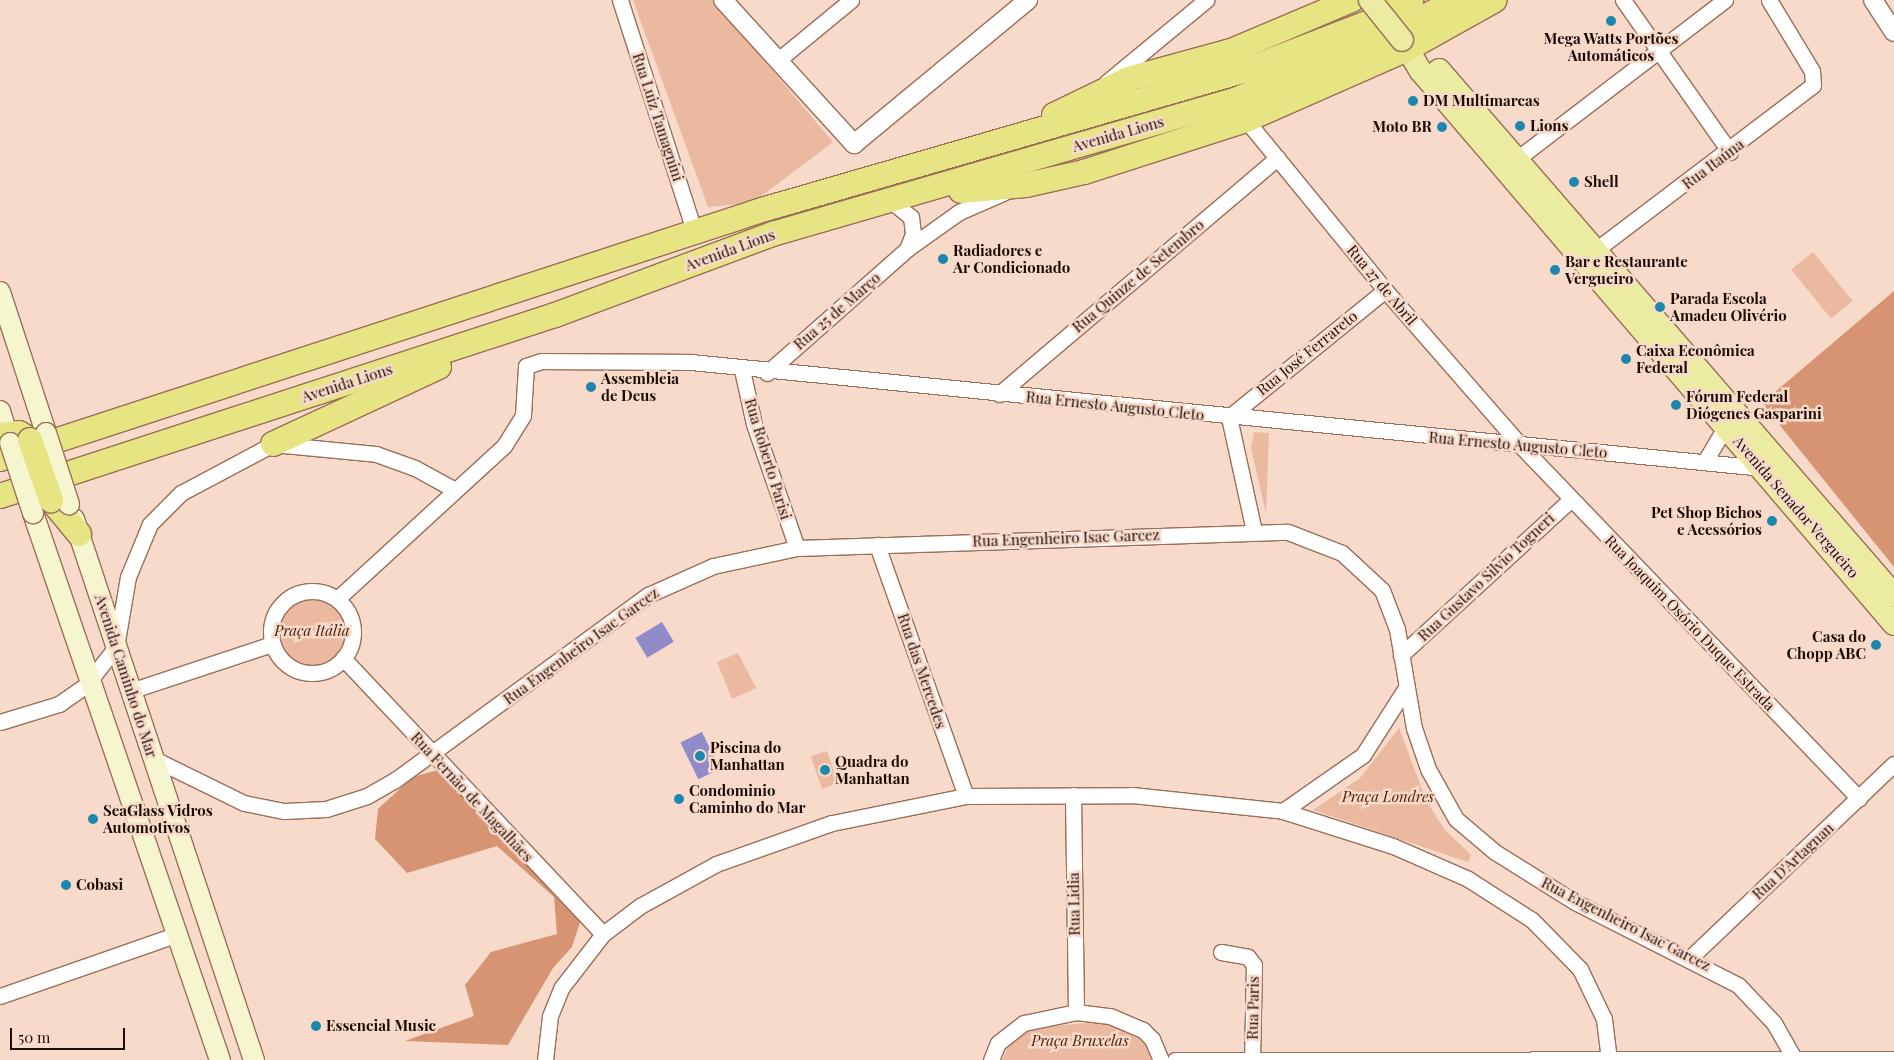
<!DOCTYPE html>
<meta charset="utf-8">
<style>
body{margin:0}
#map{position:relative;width:1894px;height:1060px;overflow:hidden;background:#f8dacb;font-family:"Playfair Display",serif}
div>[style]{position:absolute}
.green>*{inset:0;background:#ebb99f;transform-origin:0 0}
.round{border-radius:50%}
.forest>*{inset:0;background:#d69472}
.water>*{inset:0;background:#928bca;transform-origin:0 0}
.roads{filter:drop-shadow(1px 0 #9a6e57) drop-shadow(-1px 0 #9a6e57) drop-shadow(0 1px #9a6e57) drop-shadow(0 -1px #9a6e57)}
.minor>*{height:15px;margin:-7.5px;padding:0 7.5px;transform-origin:7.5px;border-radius:7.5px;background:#fff}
.minor>.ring{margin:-7.5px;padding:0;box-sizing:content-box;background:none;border:15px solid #fff;border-radius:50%}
.tertiary>*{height:18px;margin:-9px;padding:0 9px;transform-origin:9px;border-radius:9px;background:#fff}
.secondary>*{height:20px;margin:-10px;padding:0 10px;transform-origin:10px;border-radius:10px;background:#f5f5d0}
.primary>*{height:22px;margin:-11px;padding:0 11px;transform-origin:11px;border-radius:11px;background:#eceba2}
.trunk>*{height:24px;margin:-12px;padding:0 12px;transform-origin:12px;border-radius:12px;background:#e6e483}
.bridges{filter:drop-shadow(1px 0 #9a6e57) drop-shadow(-1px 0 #9a6e57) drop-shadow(0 1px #9a6e57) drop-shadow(0 -1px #9a6e57)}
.secondary-bridge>*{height:20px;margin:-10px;padding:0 10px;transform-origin:10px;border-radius:10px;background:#f5f5d0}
.primary-bridge>*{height:22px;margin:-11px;padding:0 11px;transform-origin:11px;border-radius:11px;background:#eceba2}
.trunk-bridge>*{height:24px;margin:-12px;padding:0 12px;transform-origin:12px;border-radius:12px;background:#e6e483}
.dots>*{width:14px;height:14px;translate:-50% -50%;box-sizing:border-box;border:2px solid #f8dacb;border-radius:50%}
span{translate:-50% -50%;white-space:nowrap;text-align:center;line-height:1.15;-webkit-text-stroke:5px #f8dacb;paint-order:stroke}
.poi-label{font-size:15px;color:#1c0c04;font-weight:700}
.left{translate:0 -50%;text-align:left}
.right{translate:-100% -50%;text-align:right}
.street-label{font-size:15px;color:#1c0c04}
.park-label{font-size:15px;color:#4c2208;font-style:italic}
.scale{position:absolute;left:10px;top:1028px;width:115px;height:22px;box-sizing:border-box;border:2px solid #1c0c04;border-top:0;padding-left:6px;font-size:15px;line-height:18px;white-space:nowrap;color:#1c0c04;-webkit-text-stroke:4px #f8dacb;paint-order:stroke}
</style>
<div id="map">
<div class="green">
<div style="clip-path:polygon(633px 0,713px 0,833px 142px,752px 203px,708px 207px)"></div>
<div style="left:1813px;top:252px;width:63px;height:28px;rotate:51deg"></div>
<div style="clip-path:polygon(1254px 432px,1269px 433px,1266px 514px,1251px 448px)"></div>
<div class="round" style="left:278px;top:598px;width:68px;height:68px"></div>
<div style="clip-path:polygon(738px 653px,756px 688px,732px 699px,717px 662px)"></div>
<div style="clip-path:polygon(1399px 728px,1426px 800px,1444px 829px,1471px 855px,1468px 862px,1313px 810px,1360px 778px)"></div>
<div style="left:827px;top:751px;width:34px;height:17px;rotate:71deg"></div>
<div style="clip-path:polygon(1087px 1023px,1111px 1024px,1145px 1038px,1158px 1060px,1002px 1060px,1009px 1045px,1022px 1034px,1041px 1027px)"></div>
</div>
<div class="forest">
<div style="clip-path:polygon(1894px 291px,1894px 567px,1762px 403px)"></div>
<div style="clip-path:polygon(452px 766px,586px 904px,572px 947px,553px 968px,508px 1045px,405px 1041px,474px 1016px,465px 985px,491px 952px,557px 934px,554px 897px,497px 846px,407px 873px,375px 839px,378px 809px,413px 777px)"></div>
</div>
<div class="water">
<div style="left:662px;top:622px;width:23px;height:31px;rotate:59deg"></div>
<div style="left:702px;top:732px;width:41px;height:24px;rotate:64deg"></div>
</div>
<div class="roads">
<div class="minor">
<div style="left:620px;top:0;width:245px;rotate:72.2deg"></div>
<div style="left:1623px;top:0;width:186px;rotate:54.9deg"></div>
<div style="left:777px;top:61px;width:96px;rotate:-39.5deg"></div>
<div style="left:1107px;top:82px;width:129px;rotate:-39.6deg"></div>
<div style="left:1246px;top:120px;width:220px;rotate:50.7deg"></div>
<div style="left:1385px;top:290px;width:208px;rotate:48.9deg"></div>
<div style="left:1522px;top:447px;width:487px;rotate:46.2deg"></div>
<div style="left:1509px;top:165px;width:272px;rotate:-37.4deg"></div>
<div style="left:891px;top:201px;width:26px;rotate:39deg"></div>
<div style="left:911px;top:217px;width:17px;rotate:83deg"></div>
<div style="left:913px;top:234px;width:16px;rotate:112deg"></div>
<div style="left:1597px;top:249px;width:271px;rotate:-37.2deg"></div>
<div style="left:1813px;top:85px;width:14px;rotate:-94deg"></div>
<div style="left:1812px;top:71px;width:83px;rotate:-121.2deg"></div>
<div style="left:742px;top:370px;width:55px;rotate:77.5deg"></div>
<div style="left:754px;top:424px;width:131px;rotate:70.9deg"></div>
<div style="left:767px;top:373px;width:187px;rotate:-41.5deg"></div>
<div style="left:907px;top:249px;width:64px;rotate:-35.4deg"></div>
<div style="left:959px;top:212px;width:48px;rotate:-23.4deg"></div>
<div style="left:999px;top:394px;width:365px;rotate:-40.3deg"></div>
<div style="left:1705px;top:461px;width:41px;rotate:-59deg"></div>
<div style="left:1254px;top:531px;width:117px;rotate:-102.4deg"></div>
<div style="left:1229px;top:417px;width:201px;rotate:-39.1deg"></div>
<div style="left:877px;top:545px;width:266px;rotate:70.5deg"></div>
<div class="ring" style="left:271px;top:591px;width:67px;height:67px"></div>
<div style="left:337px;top:599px;width:226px;rotate:-42.5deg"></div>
<div style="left:504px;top:446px;width:36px;rotate:-58deg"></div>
<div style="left:523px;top:415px;width:49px;rotate:-86.5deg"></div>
<div style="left:526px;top:366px;width:16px;rotate:-18deg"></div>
<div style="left:541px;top:361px;width:150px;rotate:0.4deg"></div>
<div style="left:691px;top:362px;width:1077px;rotate:5.65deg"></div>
<div style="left:1401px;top:655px;width:229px;rotate:-42.5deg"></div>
<div style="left:343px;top:658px;width:379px;rotate:46.7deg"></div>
<div style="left:130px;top:691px;width:150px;rotate:-18.3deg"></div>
<div style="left:0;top:722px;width:62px;rotate:-17deg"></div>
<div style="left:59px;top:704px;width:33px;rotate:-35deg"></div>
<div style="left:86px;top:685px;width:48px;rotate:-51.7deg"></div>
<div style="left:116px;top:647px;width:71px;rotate:-80.3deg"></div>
<div style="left:128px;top:577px;width:57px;rotate:-67.5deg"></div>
<div style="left:150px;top:524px;width:44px;rotate:-45deg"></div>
<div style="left:181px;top:493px;width:104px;rotate:-28deg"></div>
<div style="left:273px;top:444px;width:103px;rotate:5.5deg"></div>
<div style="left:376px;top:454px;width:41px;rotate:19.7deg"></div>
<div style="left:415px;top:468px;width:46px;rotate:28.8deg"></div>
<div style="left:152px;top:758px;width:102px;rotate:26.1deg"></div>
<div style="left:244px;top:803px;width:41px;rotate:11.3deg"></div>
<div style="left:284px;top:811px;width:42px;rotate:-2.7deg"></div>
<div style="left:326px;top:809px;width:43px;rotate:-17.6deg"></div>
<div style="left:367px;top:796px;width:32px;rotate:-30deg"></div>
<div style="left:395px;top:780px;width:313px;rotate:-36.2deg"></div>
<div style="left:648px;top:595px;width:71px;rotate:-24deg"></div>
<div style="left:713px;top:566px;width:86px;rotate:-12.1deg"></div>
<div style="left:797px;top:548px;width:491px;rotate:-1.9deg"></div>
<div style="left:1288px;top:532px;width:58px;rotate:21.3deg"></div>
<div style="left:1342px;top:553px;width:54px;rotate:42.8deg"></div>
<div style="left:1382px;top:590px;width:42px;rotate:69deg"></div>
<div style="left:1397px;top:629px;width:100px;rotate:80.3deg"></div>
<div style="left:1414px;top:728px;width:43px;rotate:71.1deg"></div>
<div style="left:1428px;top:769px;width:57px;rotate:60.8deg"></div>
<div style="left:1456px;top:819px;width:51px;rotate:40.2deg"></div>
<div style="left:1495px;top:852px;width:94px;rotate:32deg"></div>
<div style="left:1575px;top:902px;width:183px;rotate:27deg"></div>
<div style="left:1738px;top:985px;width:52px;rotate:46.5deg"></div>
<div style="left:1774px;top:1023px;width:43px;rotate:60.4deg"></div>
<div style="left:1073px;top:795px;width:217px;rotate:89.2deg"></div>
<div style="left:1283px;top:811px;width:98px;rotate:-35deg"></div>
<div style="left:1363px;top:755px;width:78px;rotate:-57.5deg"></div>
<div style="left:1221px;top:952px;width:27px;rotate:10deg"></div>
<div style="left:1248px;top:957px;width:10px;rotate:53deg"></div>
<div style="left:1254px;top:965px;width:94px;rotate:91.2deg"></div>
<div style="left:1691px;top:957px;width:280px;rotate:-43.6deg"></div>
<div style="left:0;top:996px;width:188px;rotate:-19.2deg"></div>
<div style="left:545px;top:1060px;width:44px;rotate:-83.5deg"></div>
<div style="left:550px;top:1016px;width:31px;rotate:-68deg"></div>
<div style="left:562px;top:987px;width:67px;rotate:-52.3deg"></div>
<div style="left:603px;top:934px;width:46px;rotate:-37.1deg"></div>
<div style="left:640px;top:906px;width:87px;rotate:-28.9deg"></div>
<div style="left:716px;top:864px;width:123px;rotate:-19.5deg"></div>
<div style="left:832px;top:823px;width:137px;rotate:-11.4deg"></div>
<div style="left:966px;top:796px;width:166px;rotate:-0.3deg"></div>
<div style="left:1132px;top:795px;width:152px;rotate:6deg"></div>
<div style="left:1283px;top:811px;width:115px;rotate:17.7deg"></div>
<div style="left:1393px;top:846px;width:82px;rotate:23.7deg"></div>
<div style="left:1468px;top:879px;width:76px;rotate:32.6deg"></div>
<div style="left:1532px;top:920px;width:69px;rotate:45.6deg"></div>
<div style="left:1580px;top:969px;width:55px;rotate:64.4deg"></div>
<div style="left:1604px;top:1019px;width:41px;rotate:83deg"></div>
<div style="left:991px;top:1060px;width:18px;rotate:-68deg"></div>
<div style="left:998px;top:1043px;width:33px;rotate:-38deg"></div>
<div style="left:1024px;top:1023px;width:53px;rotate:-11.9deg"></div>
<div style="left:1076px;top:1012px;width:34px;rotate:7deg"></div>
<div style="left:1110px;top:1016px;width:36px;rotate:23deg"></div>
<div style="left:1143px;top:1030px;width:13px;rotate:45deg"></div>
<div style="left:1152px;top:1039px;width:23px;rotate:67deg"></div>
<div style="left:1175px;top:1060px;width:719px;rotate:-0.08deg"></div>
</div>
<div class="tertiary">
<div style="left:723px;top:0;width:195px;rotate:47.7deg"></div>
<div style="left:854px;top:144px;width:226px;rotate:-39.6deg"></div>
<div style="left:1873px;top:0;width:38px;rotate:57deg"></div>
</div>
<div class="secondary">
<div style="left:0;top:292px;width:148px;rotate:71.9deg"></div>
<div style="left:0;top:411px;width:34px;rotate:73deg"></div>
<div style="left:33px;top:513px;width:578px;rotate:71.13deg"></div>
<div style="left:74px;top:519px;width:570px;rotate:71.6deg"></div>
</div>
<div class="primary">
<div style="left:1402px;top:40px;width:35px;rotate:59deg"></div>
<div style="left:1420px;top:70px;width:729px;rotate:49.45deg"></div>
<div style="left:1439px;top:70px;width:695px;rotate:49.09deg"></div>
</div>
<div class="trunk">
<div style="left:1054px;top:115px;width:82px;rotate:-25.9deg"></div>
<div style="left:1128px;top:79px;width:107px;rotate:-15.2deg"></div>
<div style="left:1231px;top:51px;width:131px;rotate:-22.9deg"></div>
<div style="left:961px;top:191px;width:65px;rotate:-5.3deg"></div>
<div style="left:1026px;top:185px;width:59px;rotate:-12.6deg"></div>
<div style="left:1084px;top:172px;width:170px;rotate:-17.8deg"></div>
<div style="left:1246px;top:120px;width:178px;rotate:-23.8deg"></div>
<div style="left:1409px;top:48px;width:98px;rotate:-29.2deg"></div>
<div style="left:0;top:435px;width:19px;rotate:-6deg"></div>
<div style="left:19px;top:433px;width:13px;rotate:32deg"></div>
<div style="left:273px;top:444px;width:183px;rotate:-24.9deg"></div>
<div style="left:0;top:459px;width:805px;rotate:-18.1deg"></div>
<div style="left:765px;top:209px;width:501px;rotate:-16.12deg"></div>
<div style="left:1246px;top:70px;width:130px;rotate:-21.2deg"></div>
<div style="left:1367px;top:23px;width:50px;rotate:-27.6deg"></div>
<div style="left:0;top:496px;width:584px;rotate:-18.06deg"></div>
<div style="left:555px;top:315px;width:233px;rotate:-20.4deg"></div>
<div style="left:773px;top:234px;width:483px;rotate:-16.2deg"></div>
<div style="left:1237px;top:99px;width:154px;rotate:-22.6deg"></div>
<div style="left:1379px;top:40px;width:88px;rotate:-27.1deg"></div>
<div style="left:51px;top:500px;width:44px;rotate:50.5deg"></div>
</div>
</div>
<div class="bridges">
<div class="secondary-bridge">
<div style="left:46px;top:433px;width:75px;rotate:72.1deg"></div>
<div style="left:10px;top:443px;width:74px;rotate:71.8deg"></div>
</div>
<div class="primary-bridge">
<div style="left:1370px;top:0;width:51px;rotate:51.3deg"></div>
</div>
<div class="trunk-bridge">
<div style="left:30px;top:440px;width:64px;rotate:70.7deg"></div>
</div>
</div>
<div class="dots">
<div style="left:1611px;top:21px;background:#1c88af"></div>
<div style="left:1413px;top:101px;background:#1c88af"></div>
<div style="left:1520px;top:126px;background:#1c88af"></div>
<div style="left:1442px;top:127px;background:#1c88af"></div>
<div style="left:1574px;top:182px;background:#1c88af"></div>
<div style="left:943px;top:259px;background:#1c88af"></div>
<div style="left:1555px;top:270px;background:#1c88af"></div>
<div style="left:1660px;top:307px;background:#1c88af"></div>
<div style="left:1626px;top:359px;background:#1c88af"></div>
<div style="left:591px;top:387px;background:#1c88af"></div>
<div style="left:1676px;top:405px;background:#1c88af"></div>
<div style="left:1772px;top:521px;background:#1c88af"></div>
<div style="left:1876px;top:645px;background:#1c88af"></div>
<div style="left:700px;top:756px;background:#1c88af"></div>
<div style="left:825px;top:770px;background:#1c88af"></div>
<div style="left:679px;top:799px;background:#1c88af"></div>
<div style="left:93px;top:819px;background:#1c88af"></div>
<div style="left:66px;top:885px;background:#1c88af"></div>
<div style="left:316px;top:1026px;background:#1c88af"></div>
</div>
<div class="poi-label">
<span style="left:1611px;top:47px">Mega Watts Portões<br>Automáticos</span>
<span class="left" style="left:1423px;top:101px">DM Multimarcas</span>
<span class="left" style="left:1530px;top:126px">Lions</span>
<span class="right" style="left:1432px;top:127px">Moto BR</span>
<span class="left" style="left:1584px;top:182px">Shell</span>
<span class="left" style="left:953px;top:259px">Radiadores e<br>Ar Condicionado</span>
<span class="left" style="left:1565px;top:270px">Bar e Restaurante<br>Vergueiro</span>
<span class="left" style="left:1670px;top:307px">Parada Escola<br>Amadeu Olivério</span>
<span class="left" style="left:1636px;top:359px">Caixa Econômica<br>Federal</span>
<span class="left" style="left:601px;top:387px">Assembleia<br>de Deus</span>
<span class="left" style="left:1686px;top:405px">Fórum Federal<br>Diógenes Gasparini</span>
<span class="right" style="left:1762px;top:521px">Pet Shop Bichos<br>e Acessórios</span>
<span class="right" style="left:1866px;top:645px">Casa do<br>Chopp ABC</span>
<span class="left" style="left:710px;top:756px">Piscina do<br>Manhattan</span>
<span class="left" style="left:835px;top:770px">Quadra do<br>Manhattan</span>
<span class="left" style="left:689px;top:799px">Condominio<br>Caminho do Mar</span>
<span class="left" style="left:103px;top:819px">SeaGlass Vidros<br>Automotivos</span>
<span class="left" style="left:76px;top:885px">Cobasi</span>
<span class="left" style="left:326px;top:1026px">Essencial Music</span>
</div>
<div class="street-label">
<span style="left:658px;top:117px;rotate:72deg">Rua Luiz Tamagnini</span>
<span style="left:1118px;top:134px;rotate:-16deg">Avenida Lions</span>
<span style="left:1713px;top:164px;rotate:-37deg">Rua Itaúna</span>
<span style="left:730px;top:250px;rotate:-20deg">Avenida Lions</span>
<span style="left:1138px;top:276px;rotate:-40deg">Rua Quinze de Setembro</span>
<span style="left:1382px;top:285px;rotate:50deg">Rua 27 de Abril</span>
<span style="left:837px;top:311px;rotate:-41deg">Rua 25 de Março</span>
<span style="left:1307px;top:353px;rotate:-39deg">Rua José Ferrareto</span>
<span style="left:347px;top:383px;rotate:-18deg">Avenida Lions</span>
<span style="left:1115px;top:406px;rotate:6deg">Rua Ernesto Augusto Cleto</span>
<span style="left:1518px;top:445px;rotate:5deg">Rua Ernesto Augusto Cleto</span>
<span style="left:768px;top:459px;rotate:73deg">Rua Roberto Parisi</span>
<span style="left:1796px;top:507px;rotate:49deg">Avenida Senador Vergueiro</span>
<span style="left:1066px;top:538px;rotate:-2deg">Rua Engenheiro Isac Garcez</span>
<span style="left:1486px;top:577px;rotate:-43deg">Rua Gustavo Silvio Togneri</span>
<span style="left:1690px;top:623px;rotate:46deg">Rua Joaquim Osório Duque Estrada</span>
<span style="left:581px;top:646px;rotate:-36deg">Rua Engenheiro Isac Garcez</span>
<span style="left:922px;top:671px;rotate:71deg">Rua das Mercedes</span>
<span style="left:126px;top:676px;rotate:72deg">Avenida Caminho do Mar</span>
<span style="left:472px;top:797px;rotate:47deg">Rua Fernão de Magalhães</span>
<span style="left:1793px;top:861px;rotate:-43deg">Rua D'Artagnan</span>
<span style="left:1074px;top:904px;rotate:-91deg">Rua Lidia</span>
<span style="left:1626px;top:924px;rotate:27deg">Rua Engenheiro Isac Garcez</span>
<span style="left:1253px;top:1008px;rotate:-89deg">Rua Paris</span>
</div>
<div class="park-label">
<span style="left:312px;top:631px">Praça Itália</span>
<span style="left:1388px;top:797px">Praça Londres</span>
<span style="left:1080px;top:1041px">Praça Bruxelas</span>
</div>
<div class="scale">50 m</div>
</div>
